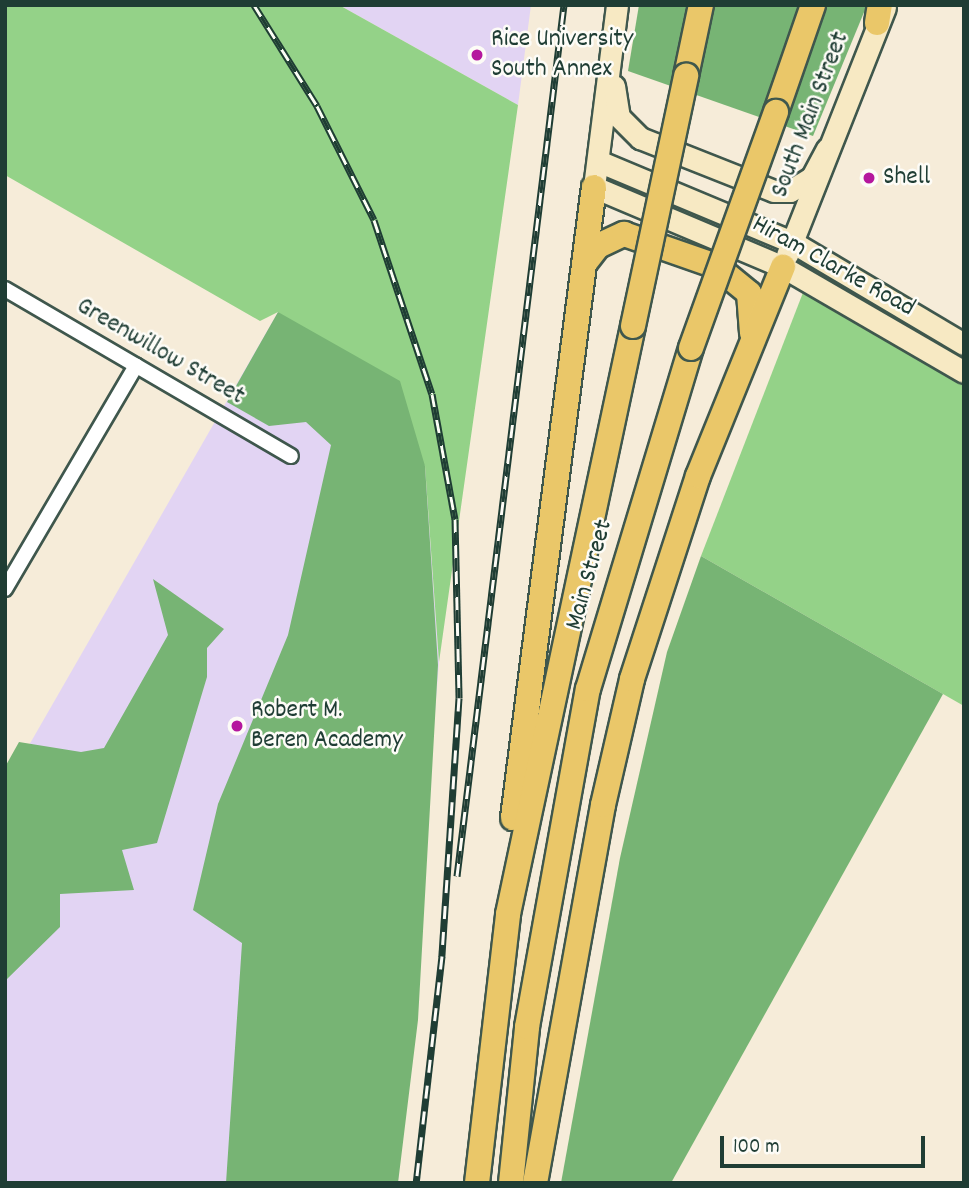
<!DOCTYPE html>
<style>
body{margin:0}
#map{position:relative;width:969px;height:1188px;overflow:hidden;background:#f6ecd9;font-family:Dekko,sans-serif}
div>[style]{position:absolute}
.built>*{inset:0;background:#e2d4f3}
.green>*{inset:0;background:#94d288}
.forest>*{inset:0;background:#77b474}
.roads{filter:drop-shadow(2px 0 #3f574d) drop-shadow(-2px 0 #3f574d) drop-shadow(0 2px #3f574d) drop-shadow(0 -2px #3f574d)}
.minor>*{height:14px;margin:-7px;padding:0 7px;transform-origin:7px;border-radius:7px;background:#fff}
.secondary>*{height:21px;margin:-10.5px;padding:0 10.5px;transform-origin:10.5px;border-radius:10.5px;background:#f7e9c3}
.trunk>*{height:24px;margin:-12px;padding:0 12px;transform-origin:12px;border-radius:12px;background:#eac769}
.rail>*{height:7px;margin-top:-3.5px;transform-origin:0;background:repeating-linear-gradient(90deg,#fdfcf7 0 13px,#1f3d34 0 26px);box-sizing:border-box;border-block:2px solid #1f3d34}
.bridges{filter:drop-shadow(2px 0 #3f574d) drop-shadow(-2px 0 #3f574d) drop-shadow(0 2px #3f574d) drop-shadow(0 -2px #3f574d)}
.trunk-bridge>*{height:24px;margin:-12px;padding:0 12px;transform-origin:12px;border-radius:12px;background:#eac769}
.dots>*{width:19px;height:19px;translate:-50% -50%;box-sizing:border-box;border:4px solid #fdfcf7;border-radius:50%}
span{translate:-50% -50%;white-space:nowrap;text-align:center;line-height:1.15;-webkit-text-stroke:5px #fdfcf7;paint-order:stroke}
.poi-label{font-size:26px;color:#1f3d34}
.left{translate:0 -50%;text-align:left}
.street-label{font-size:26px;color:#1f3d34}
.frame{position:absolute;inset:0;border:7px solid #1f3d34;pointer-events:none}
.scale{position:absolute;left:720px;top:1136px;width:205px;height:32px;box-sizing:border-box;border:4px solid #1f3d34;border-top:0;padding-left:9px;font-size:21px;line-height:24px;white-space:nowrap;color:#1f3d34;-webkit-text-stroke:5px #fdfcf7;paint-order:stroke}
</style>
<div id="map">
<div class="built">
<div style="clip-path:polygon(339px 5px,531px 5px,518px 105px)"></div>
<div style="clip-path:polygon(278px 312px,425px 466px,439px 662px,398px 1183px,5px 1183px,5px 787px)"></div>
</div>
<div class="green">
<div style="clip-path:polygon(5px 5px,339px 5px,518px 105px,439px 662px,425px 466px,278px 312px,260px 321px,5px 175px)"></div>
<div style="clip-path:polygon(804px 290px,964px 383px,964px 706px,701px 556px)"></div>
</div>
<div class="forest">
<div style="clip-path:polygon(639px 5px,867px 5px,813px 136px,628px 71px)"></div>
<div style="clip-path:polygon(278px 312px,400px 381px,425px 466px,438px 665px,418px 1020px,398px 1183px,226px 1183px,242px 943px,193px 910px,218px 804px,288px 635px,331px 445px,306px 422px,269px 426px,227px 402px)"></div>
<div style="clip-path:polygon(701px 556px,943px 694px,671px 1183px,561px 1183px,620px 858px,667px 652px)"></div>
<div style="clip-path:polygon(153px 579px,224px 629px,207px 648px,207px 677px,157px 843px,122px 850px,134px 890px,60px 894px,60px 927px,5px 981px,5px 767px,19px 742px,81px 752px,104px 748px,168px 635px)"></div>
</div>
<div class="roads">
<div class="minor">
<div style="left:5px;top:289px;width:331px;rotate:30.3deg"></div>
<div style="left:5px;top:589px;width:259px;rotate:-59.6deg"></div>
</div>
<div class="secondary">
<div style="left:617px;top:5px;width:183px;rotate:97.2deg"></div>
<div style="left:594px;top:187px;width:205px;rotate:22.9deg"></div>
<div style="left:783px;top:267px;width:209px;rotate:30.1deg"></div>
<div style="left:614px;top:86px;width:31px;rotate:81deg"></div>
<div style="left:619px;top:117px;width:30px;rotate:45deg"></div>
<div style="left:640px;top:138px;width:144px;rotate:21.6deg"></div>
<div style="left:774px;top:191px;width:16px"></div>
<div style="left:790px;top:191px;width:26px;rotate:-32deg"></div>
<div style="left:812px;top:177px;width:32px;rotate:-62deg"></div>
<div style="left:598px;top:161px;width:210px;rotate:22.7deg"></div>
<div style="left:792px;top:242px;width:200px;rotate:30.7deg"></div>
<div style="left:787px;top:255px;width:266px;rotate:-68.4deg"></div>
</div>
<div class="trunk">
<div style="left:877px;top:23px;width:18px;rotate:-81deg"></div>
<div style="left:686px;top:76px;width:73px;rotate:-78.1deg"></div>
<div style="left:776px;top:112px;width:113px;rotate:-70.9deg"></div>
<div style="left:584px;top:264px;width:23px;rotate:-52deg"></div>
<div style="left:598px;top:246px;width:29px;rotate:-25deg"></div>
<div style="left:624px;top:234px;width:97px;rotate:19.2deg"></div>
<div style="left:716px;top:266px;width:43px;rotate:39.3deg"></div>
<div style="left:749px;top:293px;width:40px;rotate:85.7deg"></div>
<div style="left:513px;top:818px;width:636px;rotate:-82.69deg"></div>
<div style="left:477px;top:1183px;width:271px;rotate:-83.4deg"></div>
<div style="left:508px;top:914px;width:601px;rotate:-78deg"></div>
<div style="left:511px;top:1183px;width:157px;rotate:-84.1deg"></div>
<div style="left:527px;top:1027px;width:343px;rotate:-79.8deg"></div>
<div style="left:588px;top:689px;width:356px;rotate:-73.2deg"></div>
<div style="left:535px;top:1183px;width:384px;rotate:-79.8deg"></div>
<div style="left:603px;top:805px;width:129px;rotate:-77deg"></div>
<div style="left:632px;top:679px;width:213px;rotate:-72deg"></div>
<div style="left:698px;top:476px;width:226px;rotate:-67.9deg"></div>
</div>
</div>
<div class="rail">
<div style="left:254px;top:5px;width:119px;rotate:58deg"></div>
<div style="left:317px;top:106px;width:127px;rotate:63.4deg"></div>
<div style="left:374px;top:220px;width:183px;rotate:71.6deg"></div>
<div style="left:432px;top:394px;width:127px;rotate:79.6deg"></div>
<div style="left:455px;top:519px;width:179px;rotate:88.7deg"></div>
<div style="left:459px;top:698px;width:259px;rotate:93.8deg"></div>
<div style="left:442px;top:956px;width:228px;rotate:96.5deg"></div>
<div style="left:457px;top:876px;width:878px;rotate:-83deg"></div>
</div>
<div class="bridges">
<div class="trunk-bridge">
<div style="left:633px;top:326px;width:256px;rotate:-78deg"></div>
<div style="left:691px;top:348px;width:251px;rotate:-70.2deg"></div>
</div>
</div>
<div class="dots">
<div style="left:477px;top:55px;background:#b5179e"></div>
<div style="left:869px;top:178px;background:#b5179e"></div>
<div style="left:237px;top:726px;background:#b5179e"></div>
</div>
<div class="poi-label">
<span class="left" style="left:491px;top:55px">Rice University<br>South Annex</span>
<span class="left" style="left:883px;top:178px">Shell</span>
<span class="left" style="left:251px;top:726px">Robert M.<br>Beren Academy</span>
</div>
<div class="street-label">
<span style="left:811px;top:115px;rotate:-69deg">South Main Street</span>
<span style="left:833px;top:267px;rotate:29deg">Hiram Clarke Road</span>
<span style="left:160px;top:352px;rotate:30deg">Greenwillow Street</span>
<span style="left:590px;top:575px;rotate:-74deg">Main Street</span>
</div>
<div class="frame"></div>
<div class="scale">100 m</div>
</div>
